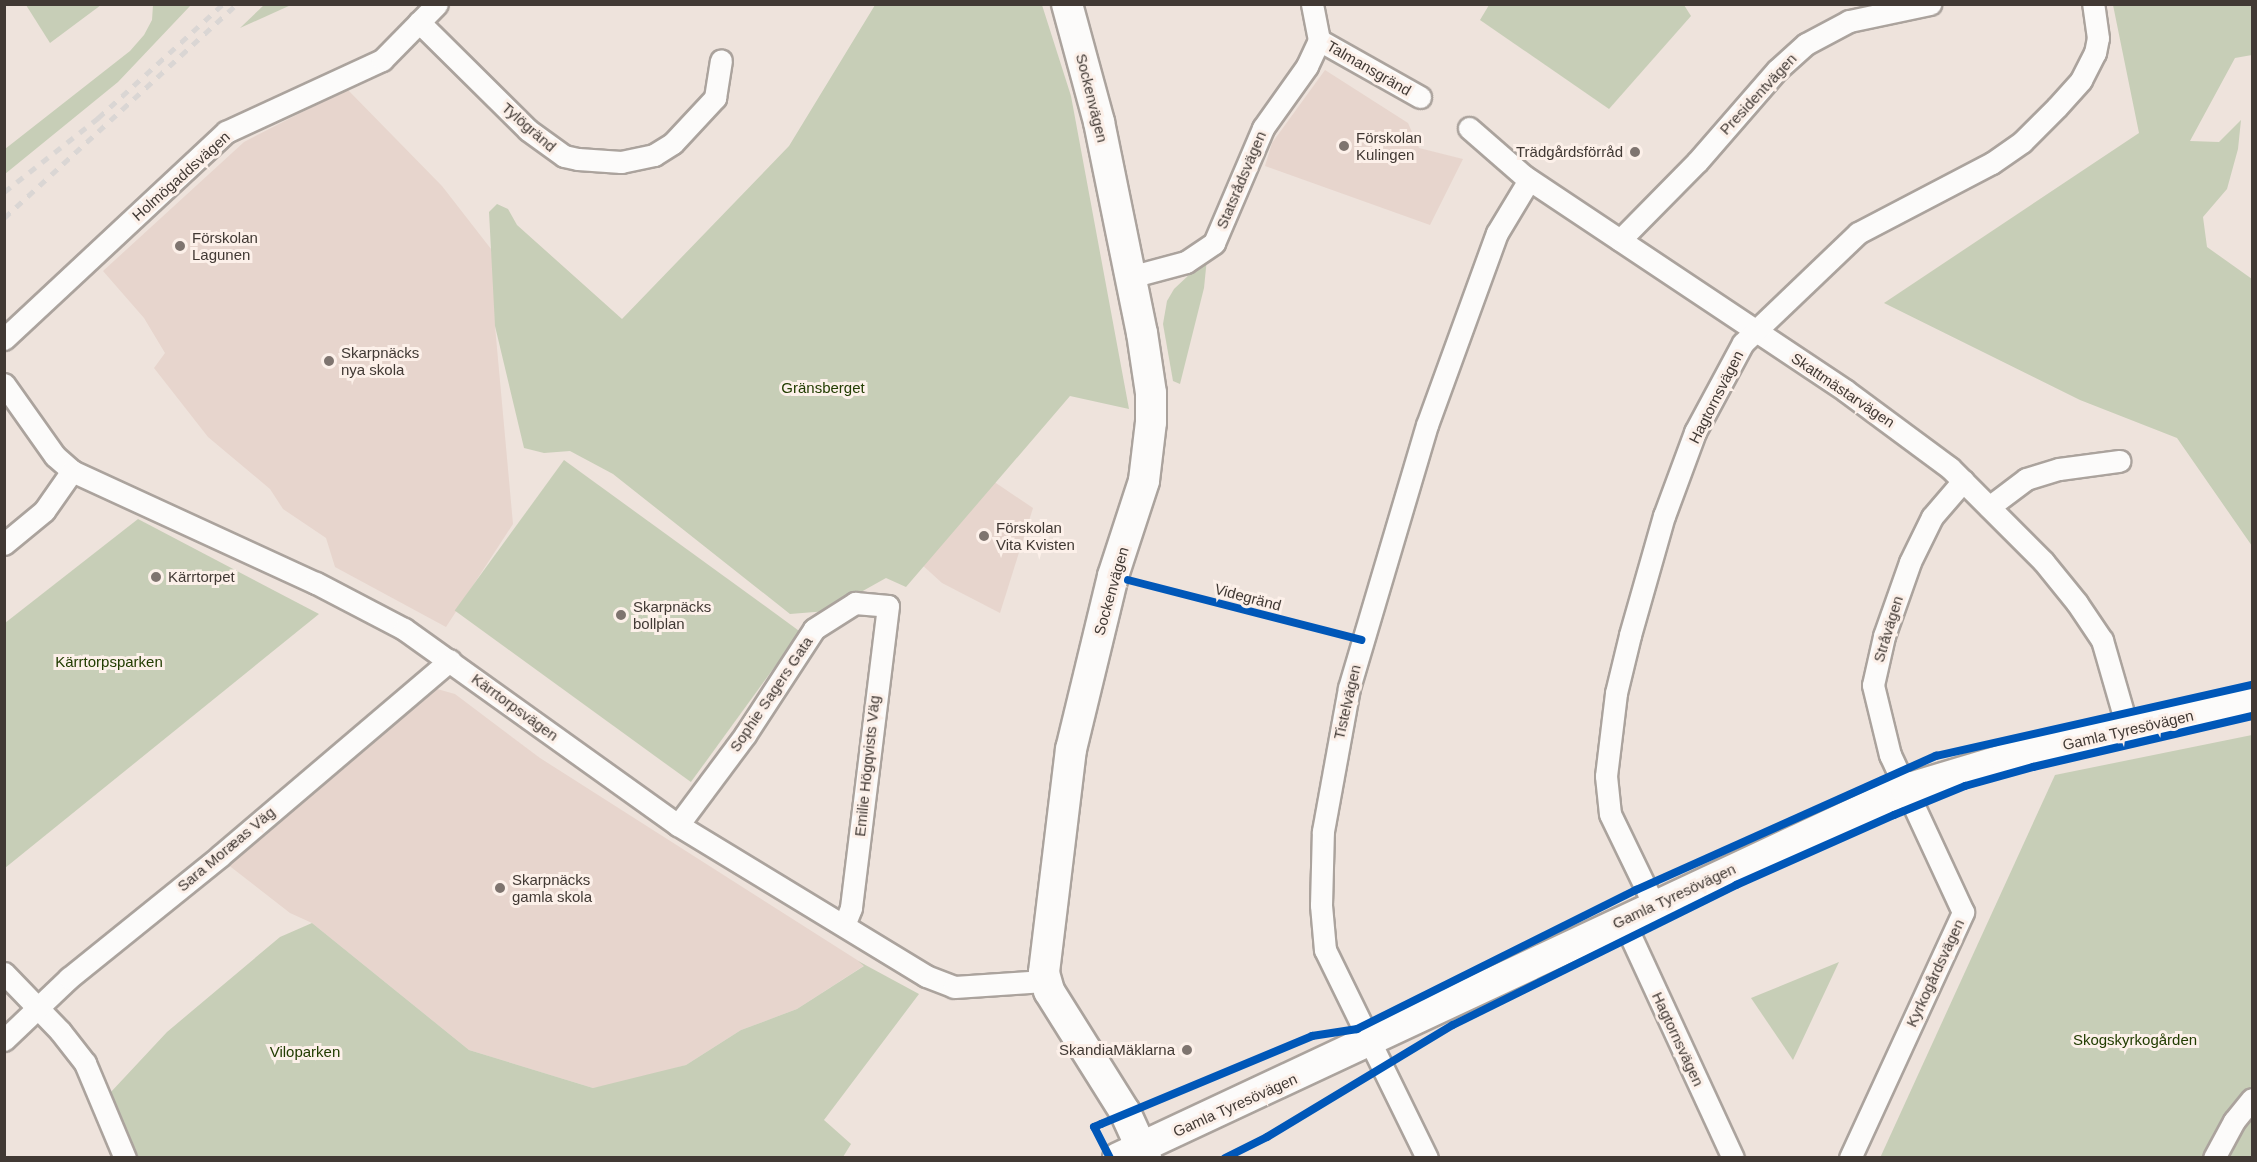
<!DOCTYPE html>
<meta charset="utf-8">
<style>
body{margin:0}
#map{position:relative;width:2257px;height:1162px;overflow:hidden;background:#eee3dc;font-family:Arial,sans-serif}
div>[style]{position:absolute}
.education>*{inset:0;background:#e7d5cd}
.green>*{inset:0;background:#c7ceb7;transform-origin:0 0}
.roads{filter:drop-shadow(2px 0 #aba39d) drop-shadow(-2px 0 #aba39d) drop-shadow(0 2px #aba39d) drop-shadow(0 -2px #aba39d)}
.street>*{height:21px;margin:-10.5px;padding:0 10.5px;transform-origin:10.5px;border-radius:10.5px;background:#fcfbfa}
.secondary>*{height:30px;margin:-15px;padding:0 15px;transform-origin:15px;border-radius:15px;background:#fcfbfa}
.rail>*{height:4.5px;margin-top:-2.25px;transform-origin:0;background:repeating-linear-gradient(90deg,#dad6d4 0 8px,transparent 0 16px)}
.cycleway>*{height:8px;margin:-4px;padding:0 4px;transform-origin:4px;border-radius:4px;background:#0057b8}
.dots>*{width:16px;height:16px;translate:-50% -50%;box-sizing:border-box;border:3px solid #fcf0e9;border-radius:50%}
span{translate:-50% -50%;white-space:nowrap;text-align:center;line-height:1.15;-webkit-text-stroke:6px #fcf0e9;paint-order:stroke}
.street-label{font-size:15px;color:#413934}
.poi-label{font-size:15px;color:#413934}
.left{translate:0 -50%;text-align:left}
.right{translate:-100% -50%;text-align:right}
.park-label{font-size:15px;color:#223d02}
.frame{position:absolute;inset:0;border:6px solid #413934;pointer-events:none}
</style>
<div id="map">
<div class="education">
<div style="clip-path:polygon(1325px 70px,1408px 123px,1419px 148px,1463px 159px,1430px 225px,1265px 166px,1272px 143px)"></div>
<div style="clip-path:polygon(347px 89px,442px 186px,491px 249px,494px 268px,495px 326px,513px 524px,446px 627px,335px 567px,326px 538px,283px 509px,270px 489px,208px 437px,154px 368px,165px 353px,144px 318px,103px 271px,244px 142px)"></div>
<div style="clip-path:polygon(993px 481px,1033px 508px,1000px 613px,942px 583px,920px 563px)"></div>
<div style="clip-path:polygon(437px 689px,455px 694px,540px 758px,865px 965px,797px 1009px,741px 1030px,686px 1065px,623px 1083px,593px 1088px,469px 1050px,312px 923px,290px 913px,227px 864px)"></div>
</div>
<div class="green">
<div style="clip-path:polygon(26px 5px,101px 5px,50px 43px)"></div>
<div style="clip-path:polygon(153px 5px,191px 5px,118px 82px,5px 174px,5px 149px,130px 51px,144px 35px,152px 20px)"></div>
<div style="clip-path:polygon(264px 5px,291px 5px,240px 28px)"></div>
<div style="clip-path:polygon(875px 5px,1042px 5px,1071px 96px,1129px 409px,1070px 396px,906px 587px,886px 578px,827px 611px,790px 614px,613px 474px,570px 451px,544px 453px,524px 448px,495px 326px,489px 212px,497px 204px,508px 209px,517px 225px,622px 319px,789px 146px)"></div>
<div style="clip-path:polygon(1489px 5px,1684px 5px,1691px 16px,1609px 109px,1480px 20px)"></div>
<div style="clip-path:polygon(2113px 5px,2252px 5px,2252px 55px,2235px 58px,2190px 141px,2219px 142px,2241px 120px,2238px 149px,2227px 189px,2203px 217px,2207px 247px,2252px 279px,2252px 546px,2177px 438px,2080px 400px,1884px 303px,2139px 133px)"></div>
<div style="clip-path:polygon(1207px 258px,1204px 288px,1180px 384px,1173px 381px,1163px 324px,1167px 301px,1174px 289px)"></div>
<div style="left:564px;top:460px;width:292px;height:186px;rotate:36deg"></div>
<div style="clip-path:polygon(138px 519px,319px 614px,5px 868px,5px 623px)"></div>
<div style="clip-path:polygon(2252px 735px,2252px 1157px,1880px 1158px,2055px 775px)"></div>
<div style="clip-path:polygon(312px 923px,469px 1050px,593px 1088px,686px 1065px,741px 1030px,797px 1009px,864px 966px,858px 961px,919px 994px,824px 1120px,851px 1144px,843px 1157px,137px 1157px,110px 1093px,167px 1032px,280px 937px)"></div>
<div style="clip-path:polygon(1839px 962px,1793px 1060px,1751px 998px)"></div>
</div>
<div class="roads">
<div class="street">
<div style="left:419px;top:22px;width:153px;rotate:44.7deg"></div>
<div style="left:528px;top:130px;width:44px;rotate:35.8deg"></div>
<div style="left:564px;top:156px;width:14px;rotate:12deg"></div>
<div style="left:578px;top:159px;width:43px;rotate:4deg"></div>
<div style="left:621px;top:162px;width:34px;rotate:-12deg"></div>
<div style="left:654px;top:155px;width:22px;rotate:-32deg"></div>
<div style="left:673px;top:143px;width:62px;rotate:-47deg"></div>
<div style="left:715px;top:98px;width:38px;rotate:-81deg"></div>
<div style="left:1319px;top:40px;width:116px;rotate:29.4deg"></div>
<div style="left:1469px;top:128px;width:73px;rotate:41.1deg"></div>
<div style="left:1524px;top:176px;width:387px;rotate:33.7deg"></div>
<div style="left:1846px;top:391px;width:129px;rotate:36.5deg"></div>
<div style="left:1950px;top:468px;width:132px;rotate:45deg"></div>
<div style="left:2043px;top:561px;width:54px;rotate:51deg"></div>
<div style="left:2077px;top:603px;width:45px;rotate:56deg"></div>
<div style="left:2102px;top:640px;width:94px;rotate:73.9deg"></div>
<div style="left:1620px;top:240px;width:110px;rotate:-45.4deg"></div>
<div style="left:1697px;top:162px;width:122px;rotate:-49deg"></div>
<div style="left:1777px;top:70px;width:39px;rotate:-42deg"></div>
<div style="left:1806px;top:44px;width:49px;rotate:-28.1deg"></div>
<div style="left:1849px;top:21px;width:83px;rotate:-11.9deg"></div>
<div style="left:1130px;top:277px;width:58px;rotate:-15deg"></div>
<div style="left:1186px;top:262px;width:34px;rotate:-34deg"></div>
<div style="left:1214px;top:243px;width:125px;rotate:-66.9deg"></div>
<div style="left:1263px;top:128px;width:76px;rotate:-54.6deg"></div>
<div style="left:1307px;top:66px;width:29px;rotate:-65deg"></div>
<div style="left:1319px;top:40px;width:37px;rotate:-101deg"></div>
<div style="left:4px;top:339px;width:304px;rotate:-43deg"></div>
<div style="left:226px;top:132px;width:172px;rotate:-24.8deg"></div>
<div style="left:382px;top:60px;width:78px;rotate:-45.5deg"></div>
<div style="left:4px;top:384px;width:88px;rotate:54.7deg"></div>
<div style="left:55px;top:456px;width:23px;rotate:41deg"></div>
<div style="left:72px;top:471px;width:268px;rotate:24.7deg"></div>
<div style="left:316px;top:583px;width:99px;rotate:27.6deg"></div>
<div style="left:404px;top:629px;width:337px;rotate:35.6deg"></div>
<div style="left:678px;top:825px;width:290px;rotate:31.3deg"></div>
<div style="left:926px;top:976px;width:30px;rotate:21deg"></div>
<div style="left:954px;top:987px;width:91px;rotate:-3.8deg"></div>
<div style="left:1989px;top:507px;width:46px;rotate:-37.1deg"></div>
<div style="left:2026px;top:479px;width:34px;rotate:-17deg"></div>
<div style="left:2059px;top:469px;width:61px;rotate:-7.6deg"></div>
<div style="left:4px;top:544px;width:52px;rotate:-39.5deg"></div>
<div style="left:44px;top:511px;width:49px;rotate:-55deg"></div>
<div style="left:678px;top:825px;width:112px;rotate:-53.3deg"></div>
<div style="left:745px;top:735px;width:126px;rotate:-56.9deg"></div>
<div style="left:814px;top:629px;width:49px;rotate:-32.4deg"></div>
<div style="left:855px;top:603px;width:33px;rotate:5deg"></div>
<div style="left:888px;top:606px;width:304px;rotate:97deg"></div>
<div style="left:851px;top:908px;width:18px;rotate:112deg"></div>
<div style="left:1654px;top:905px;width:101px;rotate:-115.8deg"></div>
<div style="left:1610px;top:814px;width:38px;rotate:-96deg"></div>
<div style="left:1606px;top:776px;width:84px;rotate:-83.1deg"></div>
<div style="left:1616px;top:693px;width:60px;rotate:-76.4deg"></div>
<div style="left:1630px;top:635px;width:124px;rotate:-74.1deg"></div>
<div style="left:1664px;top:516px;width:90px;rotate:-69.7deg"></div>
<div style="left:1695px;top:432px;width:101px;rotate:-61.7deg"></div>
<div style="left:1743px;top:343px;width:159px;rotate:-43.7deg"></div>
<div style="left:1858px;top:233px;width:151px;rotate:-27.6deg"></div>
<div style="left:1992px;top:163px;width:37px;rotate:-35deg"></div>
<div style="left:2022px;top:142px;width:49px;rotate:-45deg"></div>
<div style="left:2057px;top:107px;width:36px;rotate:-48deg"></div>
<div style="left:2081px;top:80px;width:30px;rotate:-63deg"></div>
<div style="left:2095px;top:53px;width:15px;rotate:-79deg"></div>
<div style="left:2098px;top:38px;width:34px;rotate:-98deg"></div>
<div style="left:1623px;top:920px;width:262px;rotate:65.2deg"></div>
<div style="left:4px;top:973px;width:81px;rotate:46deg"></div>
<div style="left:60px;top:1031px;width:41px;rotate:52deg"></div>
<div style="left:85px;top:1063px;width:103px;rotate:67.2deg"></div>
<div style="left:4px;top:1040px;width:90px;rotate:-43.6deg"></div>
<div style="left:69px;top:978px;width:194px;rotate:-38.9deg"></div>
<div style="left:220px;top:856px;width:302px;rotate:-40.4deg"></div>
<div style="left:1427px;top:1158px;width:232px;rotate:-116.1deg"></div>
<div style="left:1325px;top:950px;width:45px;rotate:-95.1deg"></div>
<div style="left:1321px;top:905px;width:74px;rotate:-88.5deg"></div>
<div style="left:1323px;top:831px;width:145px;rotate:-79.7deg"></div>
<div style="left:1349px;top:688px;width:274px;rotate:-73.5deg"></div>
<div style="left:1427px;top:425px;width:204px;rotate:-70deg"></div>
<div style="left:1497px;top:233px;width:62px;rotate:-58.9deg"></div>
<div style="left:1850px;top:1158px;width:271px;rotate:-65.3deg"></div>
<div style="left:1963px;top:912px;width:173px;rotate:-114.9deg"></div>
<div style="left:1890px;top:755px;width:72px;rotate:-103.7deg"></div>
<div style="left:1873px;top:685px;width:50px;rotate:-77.3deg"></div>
<div style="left:1884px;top:636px;width:78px;rotate:-70.6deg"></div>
<div style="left:1910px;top:562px;width:50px;rotate:-63.9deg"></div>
<div style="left:1932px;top:517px;width:48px;rotate:-49.3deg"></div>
<div style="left:2214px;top:1158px;width:42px;rotate:-61.6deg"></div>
<div style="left:2234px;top:1121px;width:28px;rotate:-51deg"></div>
</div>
<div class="secondary">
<div style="left:1067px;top:4px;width:122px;rotate:74.8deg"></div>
<div style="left:1099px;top:122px;width:215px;rotate:78.5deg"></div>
<div style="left:1142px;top:333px;width:61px;rotate:81.5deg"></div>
<div style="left:1151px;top:393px;width:29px;rotate:90deg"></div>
<div style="left:1151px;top:422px;width:59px;rotate:96.8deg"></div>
<div style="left:1144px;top:481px;width:100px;rotate:108.1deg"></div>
<div style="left:1113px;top:576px;width:178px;rotate:103.6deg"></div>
<div style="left:1071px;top:749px;width:226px;rotate:96.9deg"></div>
<div style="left:1044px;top:973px;width:19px;rotate:74deg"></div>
<div style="left:1049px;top:991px;width:143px;rotate:57.9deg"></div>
<div style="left:1125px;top:1112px;width:51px;rotate:65.5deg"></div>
<div style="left:1118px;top:1158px;width:870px;rotate:-25.09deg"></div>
<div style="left:1906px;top:789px;width:104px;rotate:-16.7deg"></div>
<div style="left:2006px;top:759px;width:253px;rotate:-13.3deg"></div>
</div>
</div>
<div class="rail">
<div style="left:4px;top:192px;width:120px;rotate:-38.2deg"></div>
<div style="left:98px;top:118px;width:169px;rotate:-42.4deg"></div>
<div style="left:4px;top:218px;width:316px;rotate:-42.6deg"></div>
</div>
<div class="cycleway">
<div style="left:1128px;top:580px;width:241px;rotate:14.4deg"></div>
<div style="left:1110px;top:1158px;width:35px;rotate:-117deg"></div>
<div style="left:1094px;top:1127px;width:8px;rotate:-23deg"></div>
<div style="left:1101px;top:1124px;width:229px;rotate:-22.6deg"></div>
<div style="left:1312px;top:1036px;width:46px;rotate:-8.8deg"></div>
<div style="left:1357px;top:1029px;width:312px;rotate:-26.5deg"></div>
<div style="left:1636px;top:890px;width:329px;rotate:-24.1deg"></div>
<div style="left:1936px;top:756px;width:324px;rotate:-12.7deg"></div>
<div style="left:1225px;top:1158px;width:47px;rotate:-26.6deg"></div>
<div style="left:1267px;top:1137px;width:217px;rotate:-31.1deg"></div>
<div style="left:1453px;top:1025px;width:316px;rotate:-26.3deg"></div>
<div style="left:1736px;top:885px;width:173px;rotate:-23.9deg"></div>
<div style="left:1894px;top:815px;width:77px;rotate:-22.2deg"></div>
<div style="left:1965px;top:786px;width:71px;rotate:-15.6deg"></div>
<div style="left:2033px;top:767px;width:225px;rotate:-13.1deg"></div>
</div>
<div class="dots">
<div style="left:1344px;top:146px;background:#7e746f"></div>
<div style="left:1635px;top:152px;background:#7e746f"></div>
<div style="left:180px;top:246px;background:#7e746f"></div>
<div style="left:329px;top:361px;background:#7e746f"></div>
<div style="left:984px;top:536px;background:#7e746f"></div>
<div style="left:156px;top:577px;background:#7e746f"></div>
<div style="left:621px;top:615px;background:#7e746f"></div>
<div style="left:500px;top:888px;background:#7e746f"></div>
<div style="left:1187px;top:1050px;background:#7e746f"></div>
</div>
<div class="street-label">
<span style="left:1369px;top:68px;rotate:30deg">Talmansgränd</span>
<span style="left:1758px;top:94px;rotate:-47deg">Presidentvägen</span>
<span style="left:1092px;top:98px;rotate:76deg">Sockenvägen</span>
<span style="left:529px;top:127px;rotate:41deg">Tylögränd</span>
<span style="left:181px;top:176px;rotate:-42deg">Holmögaddsvägen</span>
<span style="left:1241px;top:180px;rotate:-67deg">Statsrådsvägen</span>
<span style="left:1843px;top:390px;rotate:34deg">Skattmästarvägen</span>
<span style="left:1716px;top:397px;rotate:-63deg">Hagtornsvägen</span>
<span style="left:1111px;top:591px;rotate:-74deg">Sockenvägen</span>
<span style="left:1248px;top:597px;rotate:15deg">Videgränd</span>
<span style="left:1888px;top:629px;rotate:-73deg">Stråvägen</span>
<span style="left:771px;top:694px;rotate:-56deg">Sophie Sagers Gata</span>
<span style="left:1347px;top:702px;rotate:-77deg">Tistelvägen</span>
<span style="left:515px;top:707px;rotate:36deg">Kärrtorpsvägen</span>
<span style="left:2128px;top:730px;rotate:-13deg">Gamla Tyresövägen</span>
<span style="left:867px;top:766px;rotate:-84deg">Emilie Högqvists Väg</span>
<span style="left:226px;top:849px;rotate:-40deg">Sara Moræas Väg</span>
<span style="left:1674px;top:896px;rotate:-25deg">Gamla Tyresövägen</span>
<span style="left:1935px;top:973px;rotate:-65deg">Kyrkogårdsvägen</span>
<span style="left:1678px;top:1039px;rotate:65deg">Hagtornsvägen</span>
<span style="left:1235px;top:1105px;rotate:-24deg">Gamla Tyresövägen</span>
</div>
<div class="poi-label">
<span class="left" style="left:1356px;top:146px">Förskolan<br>Kulingen</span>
<span class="right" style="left:1623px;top:152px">Trädgårdsförråd</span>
<span class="left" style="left:192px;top:246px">Förskolan<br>Lagunen</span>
<span class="left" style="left:341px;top:361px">Skarpnäcks<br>nya skola</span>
<span class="left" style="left:996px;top:536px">Förskolan<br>Vita Kvisten</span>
<span class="left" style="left:168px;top:577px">Kärrtorpet</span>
<span class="left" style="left:633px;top:615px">Skarpnäcks<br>bollplan</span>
<span class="left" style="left:512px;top:888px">Skarpnäcks<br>gamla skola</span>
<span class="right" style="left:1175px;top:1050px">SkandiaMäklarna</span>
</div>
<div class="park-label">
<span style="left:823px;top:388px">Gränsberget</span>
<span style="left:109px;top:662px">Kärrtorpsparken</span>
<span style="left:2135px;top:1040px">Skogskyrkogården</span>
<span style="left:305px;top:1052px">Viloparken</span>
</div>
<div class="frame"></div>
</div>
